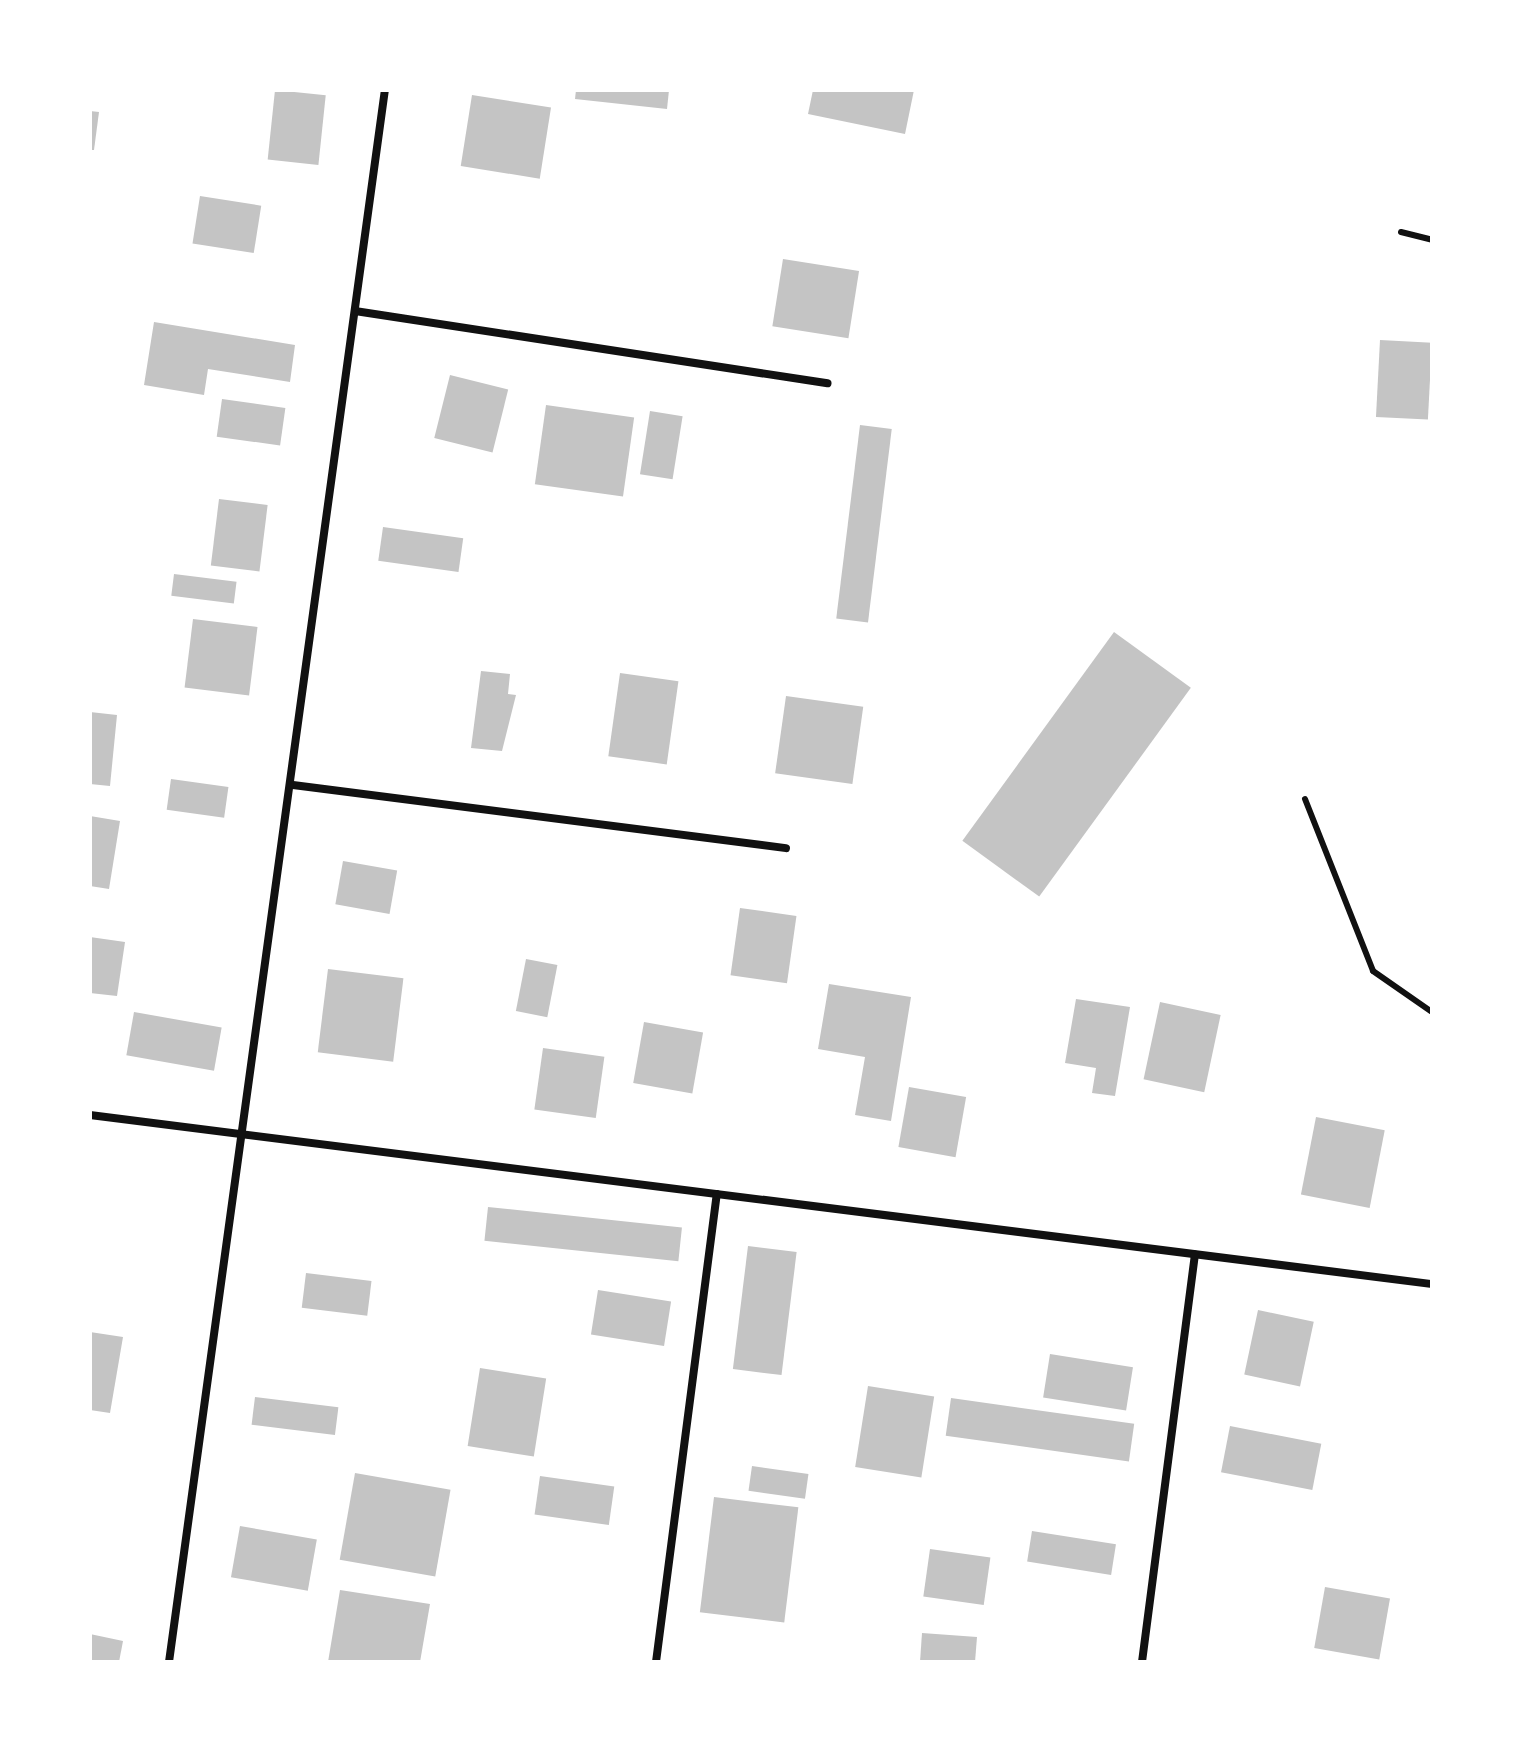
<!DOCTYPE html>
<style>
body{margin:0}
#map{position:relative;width:1522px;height:1752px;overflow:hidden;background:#fff;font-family:"Nunito Sans",sans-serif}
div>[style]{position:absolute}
.building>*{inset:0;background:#c4c4c4;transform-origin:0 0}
.service>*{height:6px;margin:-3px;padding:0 3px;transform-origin:3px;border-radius:3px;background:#111}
.minor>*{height:8px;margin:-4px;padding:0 4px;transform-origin:4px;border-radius:4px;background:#111}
span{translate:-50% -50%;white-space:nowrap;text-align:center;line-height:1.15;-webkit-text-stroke:6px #fff;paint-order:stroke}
.frame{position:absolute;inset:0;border:92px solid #fff;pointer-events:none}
</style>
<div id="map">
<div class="building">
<div style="left:275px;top:90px;width:51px;height:70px;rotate:6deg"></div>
<div style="clip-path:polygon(576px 90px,669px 90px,667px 109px,575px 99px)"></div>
<div style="clip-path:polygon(813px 90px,914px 90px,905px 134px,808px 114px)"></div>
<div style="left:472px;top:95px;width:80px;height:72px;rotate:9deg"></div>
<div style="clip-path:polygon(90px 111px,99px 112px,94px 150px,90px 150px)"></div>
<div style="left:200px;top:196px;width:62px;height:48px;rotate:9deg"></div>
<div style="left:783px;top:259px;width:77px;height:68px;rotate:9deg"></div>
<div style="clip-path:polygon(154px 322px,295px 345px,290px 382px,208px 369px,204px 395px,144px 385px)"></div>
<div style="left:1380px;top:340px;width:52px;height:77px;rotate:3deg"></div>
<div style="left:450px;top:375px;width:60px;height:65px;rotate:14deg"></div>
<div style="left:222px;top:399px;width:64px;height:38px;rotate:8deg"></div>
<div style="left:546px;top:405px;width:89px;height:80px;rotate:8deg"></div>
<div style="left:650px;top:411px;width:33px;height:64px;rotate:9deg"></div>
<div style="left:860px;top:425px;width:32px;height:195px;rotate:7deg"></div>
<div style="left:219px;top:499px;width:49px;height:67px;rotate:7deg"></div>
<div style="left:383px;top:527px;width:81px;height:34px;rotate:8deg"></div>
<div style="left:174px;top:574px;width:63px;height:22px;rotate:7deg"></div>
<div style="left:193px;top:619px;width:65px;height:69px;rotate:7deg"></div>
<div style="left:1114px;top:632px;width:95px;height:258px;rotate:36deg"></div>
<div style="clip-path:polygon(481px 671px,510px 674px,508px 694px,516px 695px,502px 751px,471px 748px)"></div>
<div style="left:620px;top:673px;width:59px;height:84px;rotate:8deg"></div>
<div style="left:786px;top:696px;width:78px;height:78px;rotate:8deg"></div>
<div style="clip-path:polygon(90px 712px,117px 715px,110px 786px,90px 784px)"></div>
<div style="left:171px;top:779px;width:58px;height:31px;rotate:8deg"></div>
<div style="clip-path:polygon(90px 816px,120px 821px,109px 889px,90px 886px)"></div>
<div style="left:343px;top:861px;width:55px;height:44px;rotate:10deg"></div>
<div style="left:740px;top:908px;width:57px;height:68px;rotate:8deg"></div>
<div style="clip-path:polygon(90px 937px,125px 942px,117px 996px,90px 993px)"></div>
<div style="left:526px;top:959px;width:32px;height:53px;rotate:11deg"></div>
<div style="left:328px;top:969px;width:76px;height:84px;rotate:7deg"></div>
<div style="clip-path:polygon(829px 984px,911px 997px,891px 1121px,855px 1115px,865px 1057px,818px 1049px)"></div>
<div style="clip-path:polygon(1076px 999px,1130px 1007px,1115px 1096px,1092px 1093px,1096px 1068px,1065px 1063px)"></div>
<div style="left:1160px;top:1002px;width:62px;height:79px;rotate:12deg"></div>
<div style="left:134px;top:1012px;width:89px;height:44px;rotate:10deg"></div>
<div style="left:644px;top:1022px;width:60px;height:62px;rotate:10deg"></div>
<div style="left:543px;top:1048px;width:62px;height:62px;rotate:8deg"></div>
<div style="left:909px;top:1087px;width:58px;height:61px;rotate:10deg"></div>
<div style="left:1316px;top:1117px;width:70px;height:79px;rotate:11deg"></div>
<div style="left:488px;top:1207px;width:195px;height:34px;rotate:6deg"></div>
<div style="left:748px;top:1246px;width:49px;height:124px;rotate:7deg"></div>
<div style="left:306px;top:1273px;width:66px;height:35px;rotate:7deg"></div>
<div style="left:598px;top:1290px;width:74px;height:45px;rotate:9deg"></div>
<div style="left:1258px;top:1310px;width:57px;height:66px;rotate:12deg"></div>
<div style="clip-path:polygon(90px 1332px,123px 1337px,110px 1413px,90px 1410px)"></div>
<div style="left:1050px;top:1354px;width:84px;height:44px;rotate:9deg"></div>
<div style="left:480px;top:1368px;width:67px;height:79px;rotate:9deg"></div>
<div style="left:868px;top:1386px;width:67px;height:82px;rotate:9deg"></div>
<div style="left:255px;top:1397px;width:84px;height:28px;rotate:7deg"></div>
<div style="left:951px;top:1398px;width:185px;height:38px;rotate:8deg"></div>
<div style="left:1230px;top:1426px;width:93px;height:47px;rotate:11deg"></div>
<div style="left:752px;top:1466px;width:57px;height:25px;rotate:8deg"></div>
<div style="left:355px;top:1473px;width:97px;height:88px;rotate:10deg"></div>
<div style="left:540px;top:1476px;width:75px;height:39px;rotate:8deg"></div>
<div style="left:714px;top:1497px;width:85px;height:116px;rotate:7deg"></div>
<div style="left:240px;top:1526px;width:78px;height:52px;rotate:10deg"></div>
<div style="left:1032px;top:1531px;width:85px;height:31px;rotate:9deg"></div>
<div style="left:930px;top:1549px;width:61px;height:48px;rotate:8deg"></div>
<div style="left:1325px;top:1587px;width:66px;height:62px;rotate:10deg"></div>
<div style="clip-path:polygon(340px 1590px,430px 1604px,420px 1662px,328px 1662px)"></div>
<div style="clip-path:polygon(922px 1633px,977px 1637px,975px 1662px,920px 1662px)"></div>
<div style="clip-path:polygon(90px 1634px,123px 1641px,119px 1662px,90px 1662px)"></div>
</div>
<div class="service">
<div style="left:1401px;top:232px;width:32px;rotate:14deg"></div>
<div style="left:1305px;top:799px;width:185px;rotate:68.4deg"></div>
<div style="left:1373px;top:971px;width:72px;rotate:34.8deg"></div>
</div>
<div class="minor">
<div style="left:355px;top:311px;width:478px;rotate:8.7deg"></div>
<div style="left:293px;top:785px;width:497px;rotate:7.3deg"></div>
<div style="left:90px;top:1115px;width:1353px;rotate:7.18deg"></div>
<div style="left:169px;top:1662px;width:1587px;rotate:-82.18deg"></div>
<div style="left:656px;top:1662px;width:472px;rotate:-82.6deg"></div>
<div style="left:1142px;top:1662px;width:411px;rotate:-82.6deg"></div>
</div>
<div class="frame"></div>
</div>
